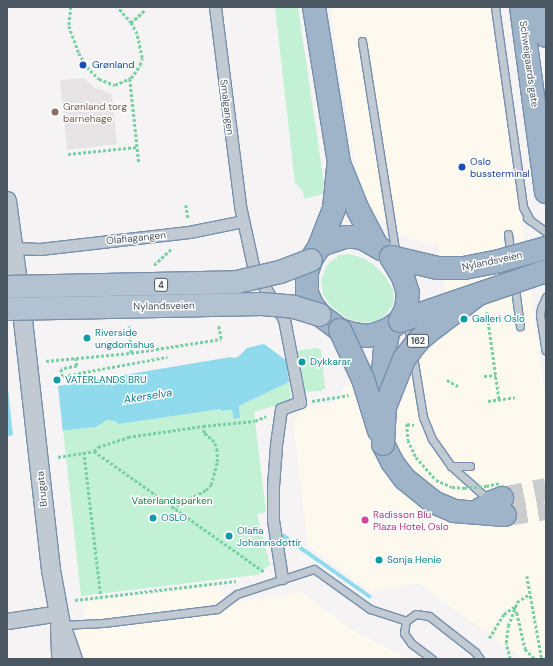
<!DOCTYPE html>
<meta charset="utf-8">
<style>
body{margin:0}
#map{position:relative;width:553px;height:666px;overflow:hidden;background:#f5f3f3;font-family:"DM Sans",sans-serif}
div>[style]{position:absolute}
.commercial>*{inset:0;background:#fdf9ef}
.education>*{inset:0;background:#e6e4e5}
.green>*{inset:0;background:#c3f1d5}
.water>*{inset:0;background:#90daee}
.pier>*{inset:0;background:#f5f3f3;transform-origin:0 0}
.trunk-tunnel>*{height:22px;margin-top:-11px;transform-origin:0;background:repeating-linear-gradient(90deg,#caccce 0 22px,transparent 0 33px)}
.path>*{height:2.5px;margin-top:-1.25px;transform-origin:0;background:repeating-linear-gradient(90deg,#7ad0a6 0 3px,transparent 0 5px)}
.roads{filter:drop-shadow(1px 0 #7690ad) drop-shadow(-1px 0 #7690ad) drop-shadow(0 1px #7690ad) drop-shadow(0 -1px #7690ad)}
.service>*{height:7px;margin:-3.5px;padding:0 3.5px;transform-origin:3.5px;border-radius:3.5px;background:#c1cad2}
.pedestrian>*{height:11px;margin:-5.5px;padding:0 5.5px;transform-origin:5.5px;border-radius:5.5px;background:#c1cad2}
.minor>*{height:15px;margin:-7.5px;padding:0 7.5px;transform-origin:7.5px;border-radius:7.5px;background:#c1cad2}
.tertiary>*{height:18px;margin:-9px;padding:0 9px;transform-origin:9px;border-radius:9px;background:#c1cad2}
.trunk>*{height:22px;margin:-11px;padding:0 11px;transform-origin:11px;border-radius:11px;background:#9fb4c9}
.path-bridge>*{height:2.5px;margin-top:-1.25px;transform-origin:0;background:repeating-linear-gradient(90deg,#7ad0a6 0 3px,transparent 0 5px)}
.bridges{filter:drop-shadow(1px 0 #7690ad) drop-shadow(-1px 0 #7690ad) drop-shadow(0 1px #7690ad) drop-shadow(0 -1px #7690ad)}
.primary-bridge>*{height:22px;margin:-11px;padding:0 11px;transform-origin:11px;border-radius:11px;background:#b3c2d1}
.trunk-bridge>*{height:22px;margin:-11px;padding:0 11px;transform-origin:11px;border-radius:11px;background:#9fb4c9}
.dots>*{width:11px;height:11px;translate:-50% -50%;box-sizing:border-box;border:2px solid #fff;border-radius:50%}
span{translate:-50% -50%;white-space:nowrap;text-align:center;line-height:1.15;-webkit-text-stroke:3px #fff;paint-order:stroke}
.shield-label span{padding:1px 3px;background:#fff;border:1px solid;border-radius:3px;-webkit-text-stroke-width:0}
.shield-label{font-size:9px;color:#4a5661;font-weight:700}
.street-label{font-size:10px;color:#4a5661}
.transit-label{font-size:10px;color:#164399}
.left{translate:0 -50%;text-align:left}
.education-label{font-size:10px;color:#785e54}
.culture-label{font-size:10px;color:#0d838f}
.park-label{font-size:10px;color:#17864f}
.hotel-label{font-size:10px;color:#b23c85}
.water-label{font-size:11px;color:#0c7c9b;font-style:italic}
.frame{position:absolute;inset:0;border:8px solid #4a5661;pointer-events:none}
</style>
<div id="map">
<div class="commercial">
<div style="clip-path:polygon(330px 7px,493px 7px,546px 402px,546px 659px,524px 659px,418px 583px,372px 592px,308px 546px,293px 423px,305px 406px,334px 403px,349px 381px,405px 379px,415px 357px,451px 329px,438px 245px,405px 237px,391px 229px,377px 214px,370px 204px,360px 182px,352px 147px)"></div>
<div style="clip-path:polygon(220px 585px,222px 596px,237px 602px,301px 592px,354px 631px,409px 659px,54px 659px,63px 631px,86px 626px,83px 602px)"></div>
</div>
<div class="education">
<div style="clip-path:polygon(84px 78px,95px 88px,112px 94px,117px 144px,67px 150px,60px 80px)"></div>
</div>
<div class="green">
<div style="clip-path:polygon(275px 7px,298px 7px,324px 183px,322px 194px,304px 199px,303px 191px,295px 183px)"></div>
<div style="clip-path:polygon(350px 254px,363px 258px,373px 264px,385px 276px,393px 290px,394px 298px,392px 307px,381px 319px,374px 322px,361px 322px,348px 319px,331px 306px,323px 295px,321px 281px,326px 267px,329px 263px,340px 255px)"></div>
<div style="clip-path:polygon(317px 348px,321px 350px,325px 388px,322px 391px,302px 392px,297px 353px,300px 350px)"></div>
<div style="clip-path:polygon(289px 382px,291px 401px,254px 412px,266px 512px,257px 514px,270px 565px,257px 575px,81px 596px,63px 429px,96px 427px,107px 420px,114px 421px,119px 424px,221px 409px,222px 411px,232px 410px,235px 419px,240px 418px,239px 406px)"></div>
</div>
<div class="water">
<div style="clip-path:polygon(264px 344px,286px 360px,289px 382px,239px 406px,240px 418px,234px 419px,232px 410px,221px 411px,221px 409px,119px 424px,114px 421px,107px 420px,96px 427px,7px 436px,7px 392px,58px 386px,231px 357px,233px 358px,238px 357px,247px 348px)"></div>
<div style="clip-path:polygon(283px 533px,372px 596px,370px 599px,283px 538px)"></div>
</div>
<div class="pier">
<div style="left:58px;top:386px;width:45px;height:50px;rotate:84deg"></div>
</div>
<div class="trunk-tunnel">
<div style="left:502px;top:498px;width:45px;rotate:-11.6deg"></div>
<div style="left:505px;top:515px;width:41px;rotate:-8.3deg"></div>
</div>
<div class="path">
<div style="left:71px;top:7px;width:19px;rotate:96deg"></div>
<div style="left:69px;top:26px;width:29px;rotate:70deg"></div>
<div style="left:79px;top:53px;width:16px;rotate:60deg"></div>
<div style="left:87px;top:67px;width:17px;rotate:45deg"></div>
<div style="left:99px;top:79px;width:17px;rotate:21deg"></div>
<div style="left:115px;top:85px;width:17px;rotate:-24deg"></div>
<div style="left:131px;top:78px;width:16px;rotate:-55deg"></div>
<div style="left:140px;top:65px;width:7px;rotate:-74deg"></div>
<div style="left:142px;top:58px;width:25px;rotate:-102deg"></div>
<div style="left:137px;top:34px;width:13px;rotate:-119deg"></div>
<div style="left:131px;top:23px;width:21px;rotate:-131deg"></div>
<div style="left:131px;top:23px;width:18px;rotate:-43deg"></div>
<div style="left:130px;top:79px;width:84px;rotate:83.9deg"></div>
<div style="left:68px;top:154px;width:69px;rotate:-5.8deg"></div>
<div style="left:186px;top:205px;width:13px;rotate:81deg"></div>
<div style="left:154px;top:265px;width:23px;rotate:-43deg"></div>
<div style="left:487px;top:312px;width:88px;rotate:82.1deg"></div>
<div style="left:131px;top:353px;width:91px;rotate:-8.8deg"></div>
<div style="left:221px;top:339px;width:15px;rotate:-101deg"></div>
<div style="left:76px;top:358px;width:8px;rotate:83deg"></div>
<div style="left:77px;top:366px;width:16px;rotate:169deg"></div>
<div style="left:61px;top:369px;width:7px;rotate:74deg"></div>
<div style="left:63px;top:376px;width:106px;rotate:-10.4deg"></div>
<div style="left:46px;top:361px;width:85px;rotate:-5.4deg"></div>
<div style="left:131px;top:353px;width:27px;rotate:-94deg"></div>
<div style="left:484px;top:376px;width:12px;rotate:-5deg"></div>
<div style="left:447px;top:380px;width:13px;rotate:29deg"></div>
<div style="left:312px;top:401px;width:37px;rotate:-9deg"></div>
<div style="left:488px;top:401px;width:27px;rotate:-8deg"></div>
<div style="left:407px;top:424px;width:7px;rotate:8deg"></div>
<div style="left:94px;top:451px;width:6px;rotate:-45deg"></div>
<div style="left:98px;top:447px;width:32px;rotate:-18deg"></div>
<div style="left:128px;top:437px;width:76px;rotate:-8.3deg"></div>
<div style="left:203px;top:426px;width:52px;rotate:-5.5deg"></div>
<div style="left:255px;top:421px;width:12px;rotate:-24deg"></div>
<div style="left:84px;top:452px;width:145px;rotate:83.3deg"></div>
<div style="left:58px;top:457px;width:36px;rotate:-9deg"></div>
<div style="left:94px;top:451px;width:209px;rotate:35.4deg"></div>
<div style="left:172px;top:508px;width:38px;rotate:-28deg"></div>
<div style="left:206px;top:490px;width:7px;rotate:-45deg"></div>
<div style="left:211px;top:485px;width:24px;rotate:-75deg"></div>
<div style="left:217px;top:462px;width:11px;rotate:-90deg"></div>
<div style="left:217px;top:451px;width:9px;rotate:-108deg"></div>
<div style="left:214px;top:442px;width:13px;rotate:-138deg"></div>
<div style="left:204px;top:433px;width:7px;rotate:-98deg"></div>
<div style="left:527px;top:576px;width:84px;rotate:79.8deg"></div>
<div style="left:75px;top:600px;width:162px;rotate:-6.7deg"></div>
<div style="left:489px;top:638px;width:28px;rotate:-58deg"></div>
<div style="left:504px;top:614px;width:12px;rotate:-35deg"></div>
<div style="left:514px;top:607px;width:7px;rotate:63deg"></div>
<div style="left:517px;top:613px;width:37px;rotate:77deg"></div>
<div style="left:525px;top:649px;width:14px;rotate:45deg"></div>
<div style="left:510px;top:659px;width:16px;rotate:-104deg"></div>
<div style="left:506px;top:643px;width:17px;rotate:-83deg"></div>
<div style="left:508px;top:626px;width:26px;rotate:-69deg"></div>
<div style="left:517px;top:602px;width:15px;rotate:-32deg"></div>
</div>
<div class="roads">
<div class="service">
<div style="left:495px;top:7px;width:202px;rotate:82deg"></div>
<div style="left:523px;top:207px;width:15px;rotate:62deg"></div>
<div style="left:362px;top:41px;width:217px;rotate:81deg"></div>
<div style="left:527px;top:218px;width:24px;rotate:36deg"></div>
<div style="left:508px;top:234px;width:93px;rotate:82.6deg"></div>
<div style="left:546px;top:297px;width:12px;rotate:114deg"></div>
<div style="left:541px;top:308px;width:7px;rotate:98deg"></div>
<div style="left:540px;top:315px;width:36px;rotate:81deg"></div>
<div style="left:407px;top:320px;width:23px;rotate:80deg"></div>
<div style="left:413px;top:356px;width:62px;rotate:80.7deg"></div>
<div style="left:423px;top:417px;width:24px;rotate:68deg"></div>
<div style="left:432px;top:439px;width:33px;rotate:55deg"></div>
<div style="left:451px;top:466px;width:52px;rotate:41.9deg"></div>
<div style="left:451px;top:466px;width:19px"></div>
<div style="left:61px;top:625px;width:42px;rotate:-2.7deg"></div>
<div style="left:103px;top:623px;width:115px;rotate:-7deg"></div>
<div style="left:217px;top:609px;width:25px;rotate:-37deg"></div>
<div style="left:237px;top:594px;width:81px;rotate:-18deg"></div>
<div style="left:314px;top:569px;width:69px;rotate:35.5deg"></div>
<div style="left:370px;top:609px;width:38px;rotate:18deg"></div>
<div style="left:432px;top:659px;width:26px;rotate:-143deg"></div>
<div style="left:411px;top:643px;width:12px;rotate:-125deg"></div>
<div style="left:404px;top:633px;width:12px;rotate:-81deg"></div>
<div style="left:406px;top:621px;width:12px;rotate:-35deg"></div>
<div style="left:416px;top:614px;width:13px;rotate:9deg"></div>
<div style="left:429px;top:616px;width:58px;rotate:38deg"></div>
<div style="left:475px;top:652px;width:9px;rotate:54deg"></div>
</div>
<div class="pedestrian">
<div style="left:215px;top:7px;width:201px;rotate:82.8deg"></div>
<div style="left:240px;top:206px;width:66px;rotate:77.7deg"></div>
<div style="left:254px;top:270px;width:57px;rotate:58.5deg"></div>
<div style="left:284px;top:319px;width:85px;rotate:79.1deg"></div>
<div style="left:300px;top:402px;width:20px;rotate:160deg"></div>
<div style="left:281px;top:409px;width:37px;rotate:98deg"></div>
<div style="left:276px;top:446px;width:40px;rotate:94.3deg"></div>
<div style="left:273px;top:486px;width:34px;rotate:90deg"></div>
<div style="left:273px;top:520px;width:59px;rotate:81.2deg"></div>
<div style="left:13px;top:248px;width:27px;rotate:2deg"></div>
<div style="left:40px;top:249px;width:150px;rotate:-6.5deg"></div>
<div style="left:189px;top:232px;width:55px;rotate:-11.5deg"></div>
<div style="left:56px;top:625px;width:34px;rotate:88deg"></div>
</div>
<div class="minor">
<div style="left:7px;top:621px;width:53px;rotate:-8.7deg"></div>
</div>
<div class="tertiary">
<div style="left:7px;top:201px;width:120px;rotate:82.3deg"></div>
<div style="left:23px;top:320px;width:252px;rotate:83.6deg"></div>
<div style="left:51px;top:570px;width:56px;rotate:79.7deg"></div>
<div style="left:61px;top:625px;width:36px;rotate:71deg"></div>
</div>
<div class="trunk">
<div style="left:314px;top:7px;width:158px;rotate:80.9deg"></div>
<div style="left:339px;top:163px;width:51px;rotate:68deg"></div>
<div style="left:358px;top:210px;width:41px;rotate:62.2deg"></div>
<div style="left:521px;top:7px;width:187px;rotate:82.3deg"></div>
<div style="left:542px;top:7px;width:29px;rotate:82deg"></div>
<div style="left:319px;top:247px;width:41px;rotate:-68.5deg"></div>
<div style="left:334px;top:209px;width:41px;rotate:-84.4deg"></div>
<div style="left:381px;top:249px;width:20px;rotate:-150deg"></div>
<div style="left:364px;top:239px;width:9px;rotate:-167deg"></div>
<div style="left:355px;top:237px;width:10px;rotate:180deg"></div>
<div style="left:345px;top:237px;width:20px;rotate:162deg"></div>
<div style="left:326px;top:243px;width:8px;rotate:150deg"></div>
<div style="left:319px;top:247px;width:15px;rotate:122deg"></div>
<div style="left:311px;top:260px;width:13px;rotate:108deg"></div>
<div style="left:307px;top:272px;width:21px;rotate:90deg"></div>
<div style="left:307px;top:293px;width:13px;rotate:67deg"></div>
<div style="left:312px;top:305px;width:13px;rotate:51deg"></div>
<div style="left:320px;top:315px;width:25px;rotate:37deg"></div>
<div style="left:340px;top:330px;width:14px;rotate:17deg"></div>
<div style="left:353px;top:334px;width:14px;rotate:8deg"></div>
<div style="left:367px;top:336px;width:10px;rotate:-11deg"></div>
<div style="left:377px;top:334px;width:13px;rotate:-23deg"></div>
<div style="left:389px;top:329px;width:14px;rotate:-36deg"></div>
<div style="left:385px;top:407px;width:24px;rotate:-97deg"></div>
<div style="left:382px;top:383px;width:34px;rotate:-85deg"></div>
<div style="left:385px;top:349px;width:20px;rotate:-79deg"></div>
<div style="left:383px;top:444px;width:20px;rotate:63deg"></div>
<div style="left:392px;top:462px;width:21px;rotate:53deg"></div>
<div style="left:405px;top:479px;width:36px;rotate:39deg"></div>
<div style="left:433px;top:502px;width:23px;rotate:23deg"></div>
<div style="left:454px;top:511px;width:51px;rotate:4.5deg"></div>
<div style="left:476px;top:512px;width:19px;rotate:-32deg"></div>
<div style="left:492px;top:502px;width:11px;rotate:-22deg"></div>
</div>
</div>
<div class="path-bridge">
<div style="left:407px;top:424px;width:16px;rotate:86deg"></div>
<div style="left:408px;top:440px;width:19px;rotate:65deg"></div>
<div style="left:416px;top:457px;width:30px;rotate:49deg"></div>
<div style="left:436px;top:480px;width:17px;rotate:24deg"></div>
<div style="left:452px;top:487px;width:12px;rotate:5deg"></div>
<div style="left:464px;top:488px;width:22px;rotate:-5deg"></div>
<div style="left:486px;top:486px;width:14px;rotate:-12deg"></div>
</div>
<div class="bridges">
<div class="primary-bridge">
<div style="left:7px;top:287px;width:230px;rotate:-1.2deg"></div>
<div style="left:237px;top:282px;width:44px;rotate:-13.1deg"></div>
<div style="left:280px;top:272px;width:33px;rotate:-21deg"></div>
<div style="left:7px;top:309px;width:255px;rotate:-1.1deg"></div>
<div style="left:262px;top:304px;width:32px;rotate:5deg"></div>
<div style="left:294px;top:307px;width:27px;rotate:17deg"></div>
</div>
<div class="trunk-bridge">
<div style="left:391px;top:257px;width:48px;rotate:13.2deg"></div>
<div style="left:438px;top:268px;width:26px"></div>
<div style="left:464px;top:268px;width:36px;rotate:-11deg"></div>
<div style="left:499px;top:261px;width:49px;rotate:-15.5deg"></div>
<div style="left:391px;top:257px;width:23px;rotate:59deg"></div>
<div style="left:403px;top:277px;width:17px;rotate:73deg"></div>
<div style="left:408px;top:293px;width:16px;rotate:97deg"></div>
<div style="left:406px;top:309px;width:13px;rotate:117deg"></div>
<div style="left:400px;top:321px;width:154px;rotate:-18.9deg"></div>
<div style="left:340px;top:330px;width:54px;rotate:64.9deg"></div>
<div style="left:363px;top:379px;width:54px;rotate:72.9deg"></div>
<div style="left:383px;top:444px;width:37px;rotate:-87deg"></div>
<div style="left:385px;top:407px;width:52px;rotate:-68.4deg"></div>
<div style="left:404px;top:359px;width:23px;rotate:-52deg"></div>
<div style="left:418px;top:341px;width:12px;rotate:-42deg"></div>
<div style="left:427px;top:333px;width:63px;rotate:-37.2deg"></div>
</div>
</div>
<div class="dots">
<div style="left:83px;top:65px;background:#1a4fb4"></div>
<div style="left:55px;top:112px;background:#8d6e63"></div>
<div style="left:462px;top:167px;background:#1a4fb4"></div>
<div style="left:464px;top:319px;background:#0f9aa8"></div>
<div style="left:87px;top:338px;background:#0f9aa8"></div>
<div style="left:302px;top:362px;background:#0f9aa8"></div>
<div style="left:57px;top:380px;background:#0f9aa8"></div>
<div style="left:153px;top:518px;background:#0f9aa8"></div>
<div style="left:365px;top:520px;background:#d1479c"></div>
<div style="left:229px;top:536px;background:#0f9aa8"></div>
<div style="left:379px;top:560px;background:#0f9aa8"></div>
</div>
<div class="shield-label">
<span style="left:161px;top:285px">4</span>
<span style="left:418px;top:341px">162</span>
</div>
<div class="street-label">
<span style="left:529px;top:64px;rotate:82deg">Schweigaards gate</span>
<span style="left:227px;top:107px;rotate:83deg">Smalgangen</span>
<span style="left:136px;top:238px;rotate:-6deg">Olafiagangen</span>
<span style="left:492px;top:261px;rotate:-12deg">Nylandsveien</span>
<span style="left:164px;top:306px;rotate:-1deg">Nylandsveien</span>
<span style="left:42px;top:489px;rotate:-96deg">Brugata</span>
</div>
<div class="transit-label">
<span class="left" style="left:92px;top:65px">Grønland</span>
<span class="left" style="left:470px;top:167px">Oslo<br>bussterminal</span>
</div>
<div class="education-label">
<span class="left" style="left:63px;top:112px">Grønland torg<br>barnehage</span>
</div>
<div class="culture-label">
<span class="left" style="left:472px;top:319px">Galleri Oslo</span>
<span class="left" style="left:95px;top:338px">Riverside<br>ungdomshus</span>
<span class="left" style="left:310px;top:362px">Dykkarar</span>
<span class="left" style="left:65px;top:380px">VATERLANDS BRU</span>
<span class="left" style="left:161px;top:518px">OSLO</span>
<span class="left" style="left:237px;top:536px">Olafia<br>Johannsdottir</span>
<span class="left" style="left:387px;top:560px">Sonja Henie</span>
</div>
<div class="park-label">
<span style="left:172px;top:501px">Vaterlandsparken</span>
</div>
<div class="hotel-label">
<span class="left" style="left:373px;top:520px">Radisson Blu<br>Plaza Hotel, Oslo</span>
</div>
<div class="water-label">
<span style="left:148px;top:396px;rotate:-9deg">Akerselva</span>
</div>
<div class="frame"></div>
</div>
